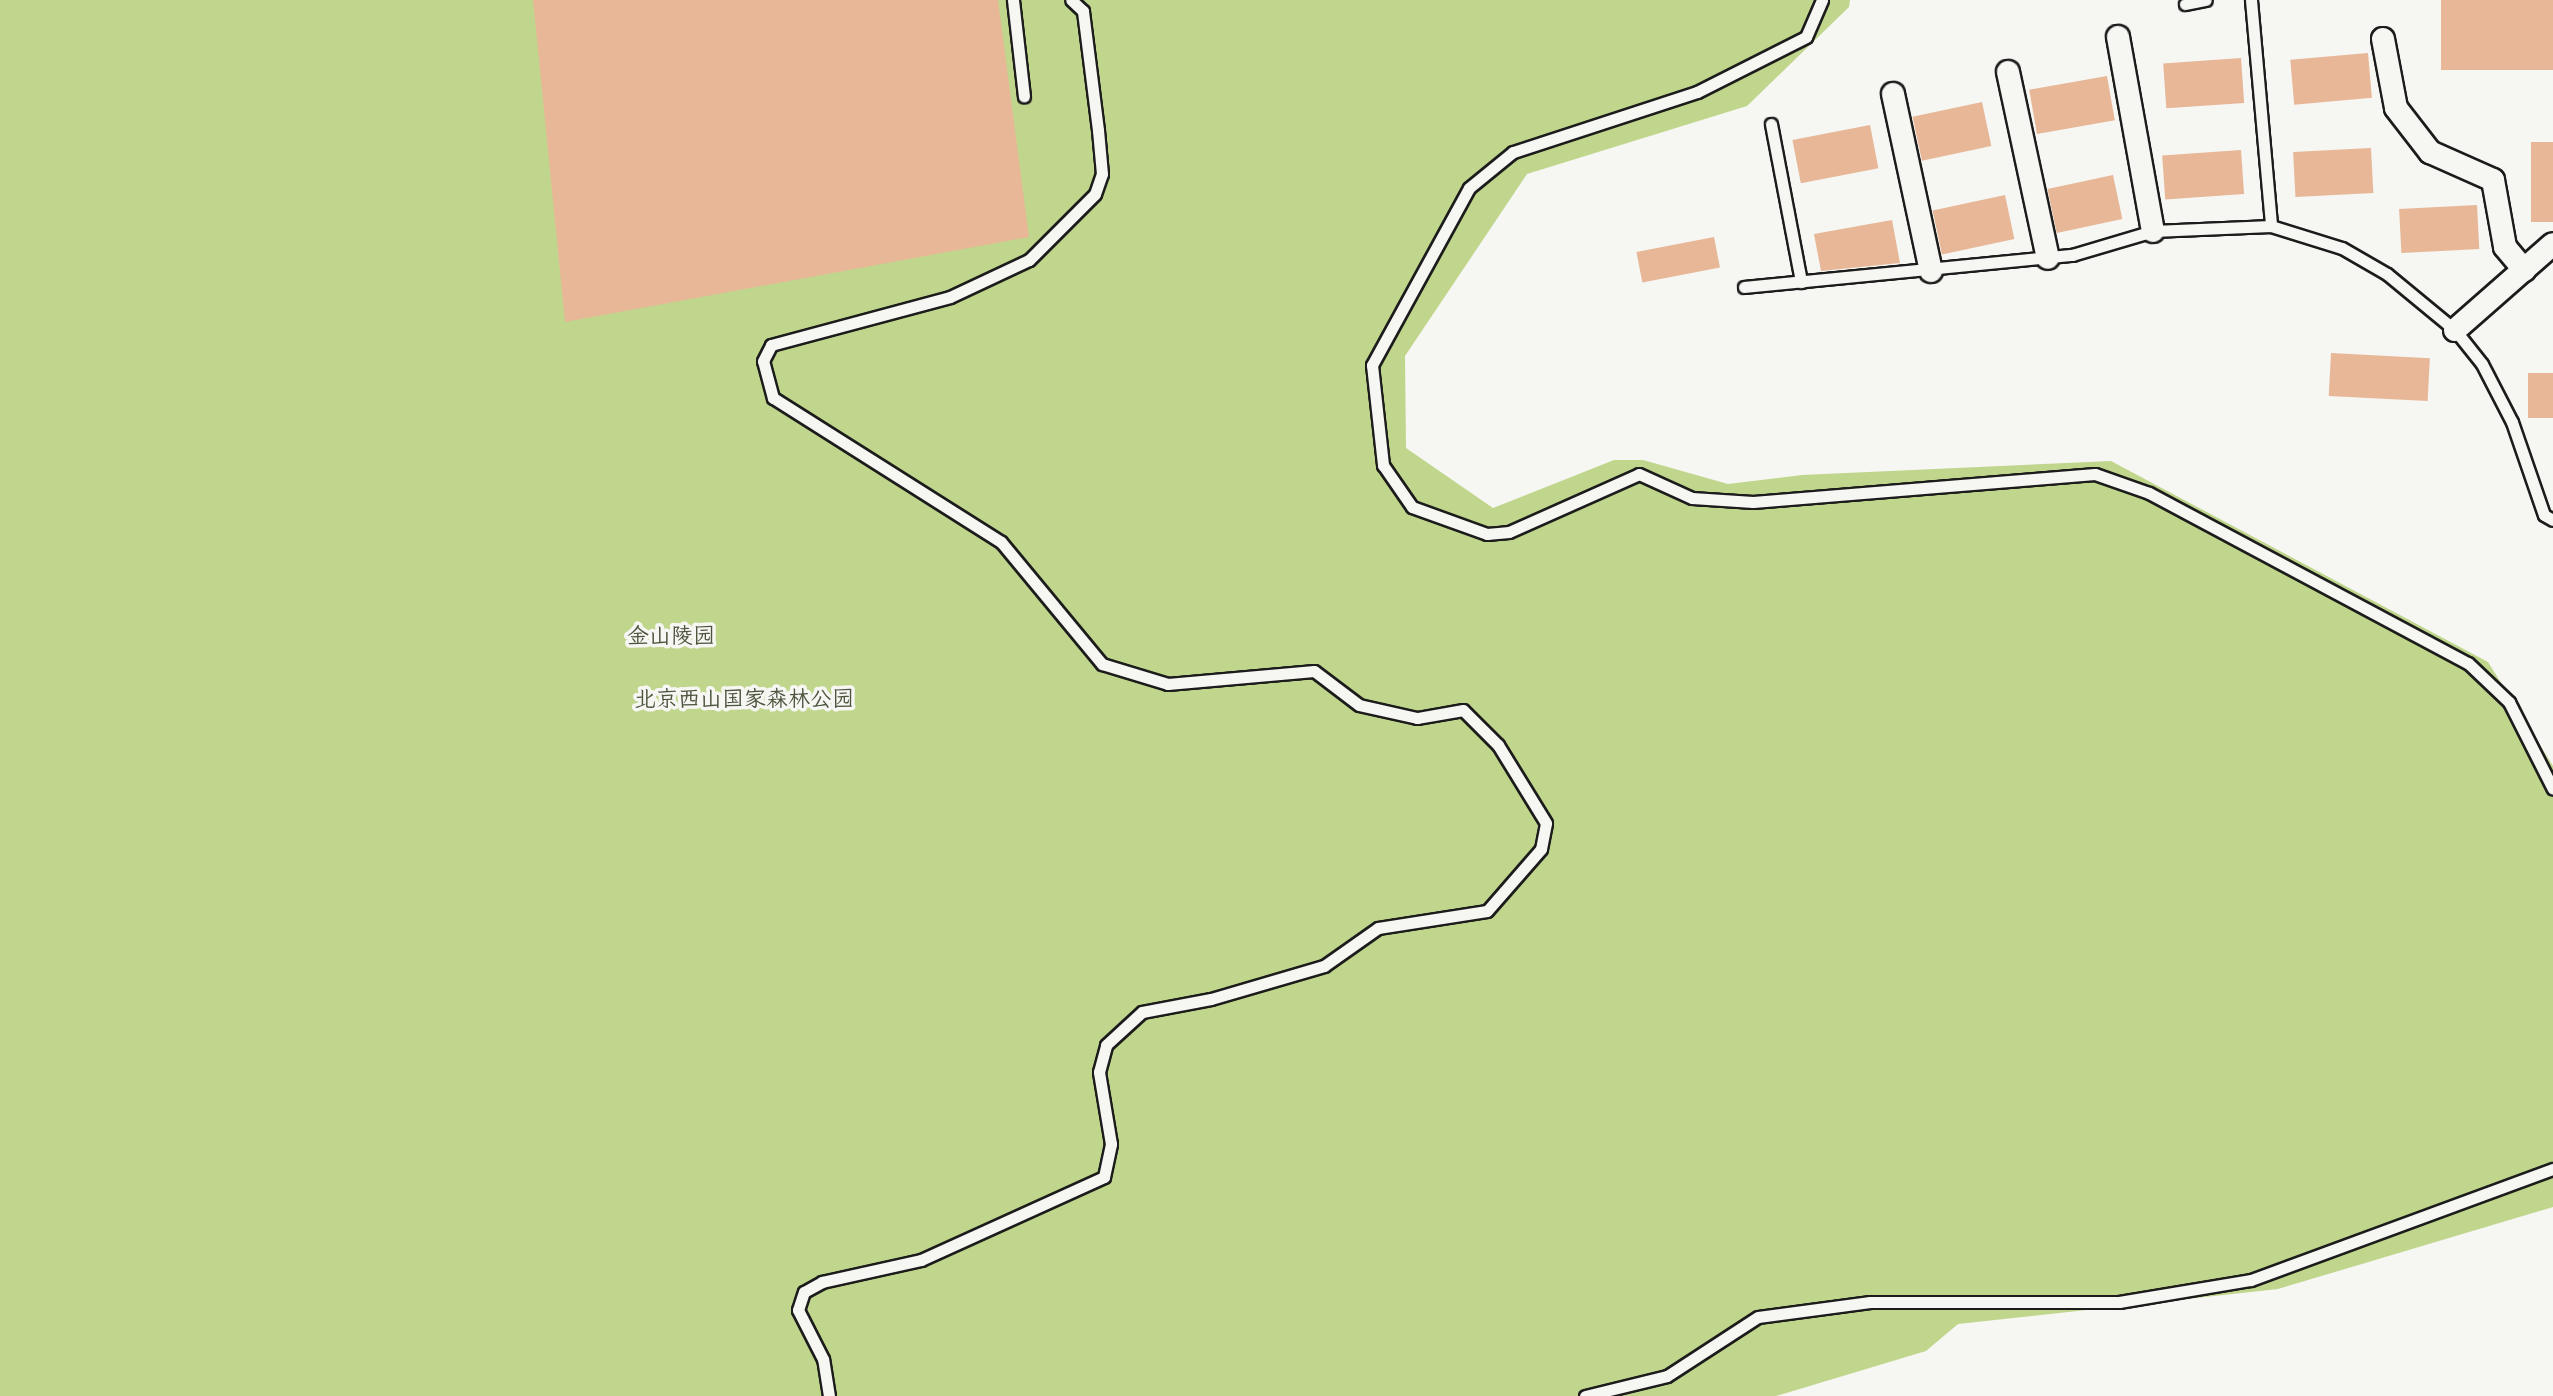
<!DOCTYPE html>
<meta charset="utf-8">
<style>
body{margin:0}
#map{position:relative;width:2553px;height:1396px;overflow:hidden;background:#f6f6f2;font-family:"Playpen Sans","LXGW WenKai TC",sans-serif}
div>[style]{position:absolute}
.green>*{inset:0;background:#c0d68c}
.building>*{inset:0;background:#e7b798;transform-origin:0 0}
.roads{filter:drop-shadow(2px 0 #1c1c1c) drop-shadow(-2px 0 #1c1c1c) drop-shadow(0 2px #1c1c1c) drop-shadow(0 -2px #1c1c1c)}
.lane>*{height:11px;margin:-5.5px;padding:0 5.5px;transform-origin:5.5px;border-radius:5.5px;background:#f6f6f2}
.street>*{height:22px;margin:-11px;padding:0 11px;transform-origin:11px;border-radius:11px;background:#f6f6f2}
span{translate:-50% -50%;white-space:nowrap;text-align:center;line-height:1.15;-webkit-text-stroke:7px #f6f6f2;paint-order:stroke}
.park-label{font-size:22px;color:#4d543e}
</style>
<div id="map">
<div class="green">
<div style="clip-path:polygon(0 0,1850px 0,1849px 7px,1747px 106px,1527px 174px,1405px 356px,1406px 448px,1493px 508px,1614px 460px,1643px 460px,1728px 484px,1802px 475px,2111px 461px,2488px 662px,2553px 766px,2553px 1207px,2278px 1289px,1958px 1324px,1926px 1351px,1776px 1396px,0 1396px)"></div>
</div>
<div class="building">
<div style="clip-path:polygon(533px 0,998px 0,1029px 237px,565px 322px)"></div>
<div style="left:2441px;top:0;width:112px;height:70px"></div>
<div style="left:2368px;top:53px;width:45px;height:78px;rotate:85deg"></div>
<div style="left:2241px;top:58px;width:45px;height:78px;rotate:86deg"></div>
<div style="left:2107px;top:76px;width:45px;height:79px;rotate:80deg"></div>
<div style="left:1982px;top:102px;width:45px;height:71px;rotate:78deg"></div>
<div style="left:1870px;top:125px;width:44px;height:79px;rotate:79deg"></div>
<div style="left:2531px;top:142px;width:22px;height:80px"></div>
<div style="left:2371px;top:148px;width:45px;height:78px;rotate:87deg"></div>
<div style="left:2241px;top:150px;width:44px;height:79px;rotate:86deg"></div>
<div style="left:2113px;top:175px;width:45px;height:67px;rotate:78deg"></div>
<div style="left:2005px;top:195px;width:45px;height:74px;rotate:78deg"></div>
<div style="left:2477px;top:205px;width:44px;height:78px;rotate:87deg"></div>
<div style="clip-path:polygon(1892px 220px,1900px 263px,1821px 271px,1814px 234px)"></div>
<div style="left:1714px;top:237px;width:31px;height:79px;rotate:79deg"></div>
<div style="left:2331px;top:353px;width:99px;height:43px;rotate:3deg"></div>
<div style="left:2553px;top:373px;width:45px;height:25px;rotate:90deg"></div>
</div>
<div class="roads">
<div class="lane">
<div style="left:1013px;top:0;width:97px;rotate:83.5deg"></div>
<div style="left:1822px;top:0;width:40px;rotate:113.4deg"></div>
<div style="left:1806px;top:37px;width:122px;rotate:153.2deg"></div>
<div style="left:1697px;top:92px;width:194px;rotate:161.9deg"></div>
<div style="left:1513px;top:152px;width:57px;rotate:140.7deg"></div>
<div style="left:1469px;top:188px;width:202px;rotate:118.7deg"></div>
<div style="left:1372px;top:365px;width:101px;rotate:83.7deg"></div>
<div style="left:1383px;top:465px;width:51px;rotate:55.4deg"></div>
<div style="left:1412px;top:507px;width:80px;rotate:19.8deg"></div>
<div style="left:1487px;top:534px;width:22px;rotate:-5deg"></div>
<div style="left:1509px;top:532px;width:142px;rotate:-24deg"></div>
<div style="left:1639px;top:474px;width:58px;rotate:24.4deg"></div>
<div style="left:1692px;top:498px;width:61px;rotate:3.8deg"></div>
<div style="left:1753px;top:502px;width:343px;rotate:-4.7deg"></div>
<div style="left:2095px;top:474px;width:57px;rotate:19.4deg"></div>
<div style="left:2149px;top:493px;width:361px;rotate:28.1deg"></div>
<div style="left:2468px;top:663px;width:57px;rotate:43.6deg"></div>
<div style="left:2509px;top:702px;width:97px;rotate:63.2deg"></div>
<div style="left:2251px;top:0;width:227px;rotate:84.9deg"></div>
<div style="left:2185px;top:4px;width:21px;rotate:-11deg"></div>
<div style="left:1771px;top:124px;width:161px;rotate:79.2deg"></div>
<div style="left:1744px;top:287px;width:330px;rotate:-5.6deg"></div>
<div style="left:2072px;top:255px;width:84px;rotate:-16.5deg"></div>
<div style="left:2153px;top:231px;width:118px;rotate:-2.4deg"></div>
<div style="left:2271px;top:226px;width:74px;rotate:17.2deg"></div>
<div style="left:2342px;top:248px;width:52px;rotate:30deg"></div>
<div style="left:2387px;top:274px;width:88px;rotate:39.5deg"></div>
<div style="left:2455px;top:330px;width:43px;rotate:51.5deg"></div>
<div style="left:2482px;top:364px;width:65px;rotate:62.7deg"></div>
<div style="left:2512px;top:422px;width:98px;rotate:71deg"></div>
<div style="left:2544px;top:515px;width:10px;rotate:29deg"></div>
<div style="left:829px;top:1396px;width:37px;rotate:-99deg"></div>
<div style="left:823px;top:1359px;width:55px;rotate:-117deg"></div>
<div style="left:798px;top:1310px;width:19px;rotate:-72deg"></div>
<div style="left:804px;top:1292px;width:21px;rotate:-29deg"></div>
<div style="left:822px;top:1282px;width:101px;rotate:-12.5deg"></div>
<div style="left:921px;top:1260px;width:201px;rotate:-24.4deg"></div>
<div style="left:1104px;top:1177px;width:34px;rotate:-78deg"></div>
<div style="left:1111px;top:1144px;width:73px;rotate:-99.5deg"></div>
<div style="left:1099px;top:1072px;width:28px;rotate:-75deg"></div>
<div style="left:1106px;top:1045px;width:49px;rotate:-42.5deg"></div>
<div style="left:1142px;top:1012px;width:70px;rotate:-10.7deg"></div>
<div style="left:1211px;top:999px;width:118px;rotate:-16.3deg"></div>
<div style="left:1324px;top:966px;width:66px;rotate:-35.1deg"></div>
<div style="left:1378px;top:928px;width:110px;rotate:-8.9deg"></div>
<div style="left:1487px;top:911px;width:82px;rotate:-48.9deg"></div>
<div style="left:1541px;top:849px;width:26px;rotate:-79deg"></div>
<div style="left:1546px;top:823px;width:92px;rotate:-121.6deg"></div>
<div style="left:1498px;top:745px;width:49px;rotate:-135deg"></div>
<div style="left:1463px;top:710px;width:47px;rotate:170.1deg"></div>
<div style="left:1417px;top:718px;width:59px;rotate:-167.4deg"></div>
<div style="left:1359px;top:705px;width:56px;rotate:-142.9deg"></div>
<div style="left:1314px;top:671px;width:147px;rotate:174.9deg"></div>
<div style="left:1168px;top:684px;width:69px;rotate:-163.1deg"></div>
<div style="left:1102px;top:664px;width:158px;rotate:-129.6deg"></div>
<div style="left:1001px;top:542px;width:270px;rotate:-147.7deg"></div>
<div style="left:773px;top:398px;width:38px;rotate:-105deg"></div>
<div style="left:763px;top:361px;width:18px;rotate:-63deg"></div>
<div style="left:771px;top:345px;width:185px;rotate:-15deg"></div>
<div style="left:950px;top:297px;width:87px;rotate:-25.1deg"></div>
<div style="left:1029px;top:260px;width:93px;rotate:-45deg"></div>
<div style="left:1095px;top:194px;width:21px;rotate:-71deg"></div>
<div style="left:1102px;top:174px;width:44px;rotate:-95.2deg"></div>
<div style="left:1098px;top:130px;width:120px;rotate:-97.2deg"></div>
<div style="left:1083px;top:11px;width:16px;rotate:-137deg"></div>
<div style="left:1585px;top:1396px;width:84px;rotate:-13.7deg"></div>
<div style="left:1667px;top:1376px;width:108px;rotate:-33deg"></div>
<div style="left:1758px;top:1317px;width:113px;rotate:-7.6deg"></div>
<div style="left:1870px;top:1302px;width:249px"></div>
<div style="left:2119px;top:1302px;width:134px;rotate:-9.5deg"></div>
<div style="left:2251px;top:1280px;width:322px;rotate:-20.2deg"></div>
</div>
<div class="street">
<div style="left:2118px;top:37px;width:197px;rotate:79.8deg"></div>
<div style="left:2383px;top:39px;width:70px;rotate:79.3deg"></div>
<div style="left:2396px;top:108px;width:56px;rotate:52.3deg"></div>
<div style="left:2430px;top:152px;width:69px;rotate:24deg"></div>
<div style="left:2493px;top:180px;width:68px;rotate:79.8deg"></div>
<div style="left:2505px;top:247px;width:30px;rotate:50deg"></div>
<div style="left:2008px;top:72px;width:190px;rotate:77.9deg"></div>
<div style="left:1893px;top:94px;width:181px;rotate:77.9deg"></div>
<div style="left:2455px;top:330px;width:130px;rotate:-41.3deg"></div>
</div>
</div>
<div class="park-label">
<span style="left:671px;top:634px">金山陵园</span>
<span style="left:744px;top:697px">北京西山国家森林公园</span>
</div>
</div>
